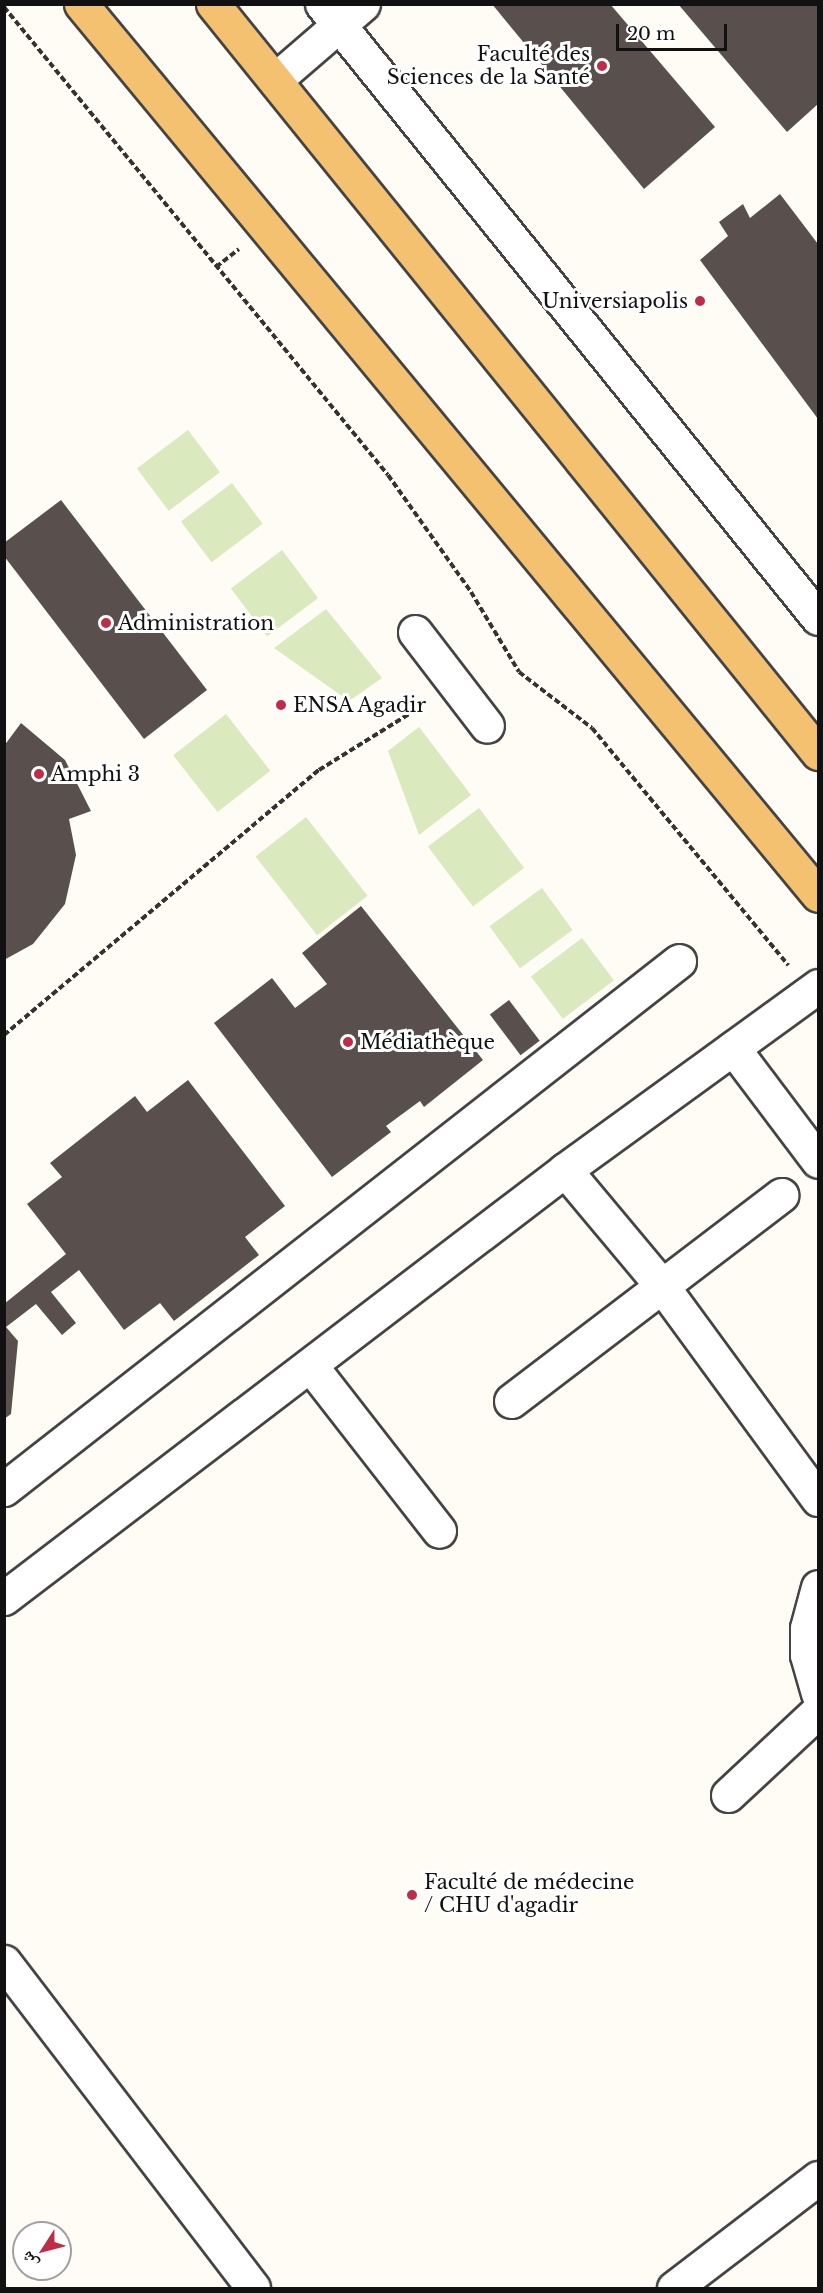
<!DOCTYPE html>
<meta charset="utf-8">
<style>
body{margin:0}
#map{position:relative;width:823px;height:2293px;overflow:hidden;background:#fffbf5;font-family:"Libre Baskerville","Noto Naskh Arabic",serif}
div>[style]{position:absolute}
.green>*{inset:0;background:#dbe9be;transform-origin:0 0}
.building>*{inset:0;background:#59504d;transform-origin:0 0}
.path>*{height:4px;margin-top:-2px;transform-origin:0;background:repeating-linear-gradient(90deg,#333 0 6px,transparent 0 9px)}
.roads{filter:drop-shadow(2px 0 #444) drop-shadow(-2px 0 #444) drop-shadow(0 2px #444) drop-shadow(0 -2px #444)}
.minor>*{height:33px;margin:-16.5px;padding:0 16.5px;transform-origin:16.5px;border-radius:16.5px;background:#fff}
.major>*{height:33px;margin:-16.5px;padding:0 16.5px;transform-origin:16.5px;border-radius:16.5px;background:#f4c170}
.dots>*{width:16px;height:16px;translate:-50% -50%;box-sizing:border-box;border:3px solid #fff;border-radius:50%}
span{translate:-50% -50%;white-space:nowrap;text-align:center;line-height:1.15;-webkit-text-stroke:6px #fff;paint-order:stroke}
.poi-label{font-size:20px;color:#111}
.right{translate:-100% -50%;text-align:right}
.left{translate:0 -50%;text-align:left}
.frame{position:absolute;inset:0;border:6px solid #111;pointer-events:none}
.north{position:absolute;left:12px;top:2221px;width:60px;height:60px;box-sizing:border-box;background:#fff;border:2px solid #a0a0a0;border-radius:50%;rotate:234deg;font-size:16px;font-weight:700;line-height:24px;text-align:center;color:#111}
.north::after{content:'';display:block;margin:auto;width:21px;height:27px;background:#be2c47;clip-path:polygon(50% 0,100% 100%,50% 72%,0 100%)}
.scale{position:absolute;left:616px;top:24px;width:111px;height:27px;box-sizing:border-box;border:3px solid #111;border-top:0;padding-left:8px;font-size:18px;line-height:21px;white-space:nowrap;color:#111;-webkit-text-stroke:4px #fff;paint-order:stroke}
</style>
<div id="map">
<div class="green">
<div style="left:188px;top:430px;width:53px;height:64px;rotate:53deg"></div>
<div style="left:232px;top:483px;width:51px;height:64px;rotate:53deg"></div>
<div style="left:282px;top:550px;width:60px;height:64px;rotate:53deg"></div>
<div style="clip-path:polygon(326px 609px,382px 678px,349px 701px,274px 648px)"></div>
<div style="left:226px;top:714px;width:72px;height:67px;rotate:52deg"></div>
<div style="clip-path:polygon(419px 727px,471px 795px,419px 835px,388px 751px)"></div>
<div style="left:479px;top:808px;width:75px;height:64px;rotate:53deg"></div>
<div style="left:306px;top:817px;width:100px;height:64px;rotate:52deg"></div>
<div style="left:542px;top:888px;width:52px;height:65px;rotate:54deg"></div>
<div style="left:582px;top:938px;width:53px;height:64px;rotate:53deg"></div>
</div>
<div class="building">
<div style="clip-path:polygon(492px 4px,610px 4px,715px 127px,644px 189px)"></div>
<div style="clip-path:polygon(678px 4px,818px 4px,818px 104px,787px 132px)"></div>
<div style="clip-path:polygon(780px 194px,818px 244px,818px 419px,700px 260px,728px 236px,719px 222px,743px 204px,750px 218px)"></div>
<div style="clip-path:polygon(61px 500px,207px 690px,144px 739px,4px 556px,4px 543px)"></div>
<div style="clip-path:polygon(21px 723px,65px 760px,91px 811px,69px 819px,76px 855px,65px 904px,33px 944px,4px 960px,4px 746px)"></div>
<div style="clip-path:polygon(361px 906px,483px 1060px,424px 1107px,420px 1101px,386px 1126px,391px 1132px,332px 1177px,214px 1023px,272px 978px,295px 1008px,327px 984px,302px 953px)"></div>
<div style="left:509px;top:1000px;width:51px;height:24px;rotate:53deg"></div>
<div style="clip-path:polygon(188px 1080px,285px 1206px,245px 1237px,259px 1255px,174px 1321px,160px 1303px,124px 1330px,79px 1270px,51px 1292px,76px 1323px,62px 1335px,36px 1304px,6px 1327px,18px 1341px,11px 1414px,4px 1419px,4px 1304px,66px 1254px,27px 1204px,62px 1177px,50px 1163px,135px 1096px,147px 1112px)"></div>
</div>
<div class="path">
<div style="left:4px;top:7px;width:605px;rotate:50.63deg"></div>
<div style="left:388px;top:475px;width:143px;rotate:54.6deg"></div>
<div style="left:471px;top:592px;width:93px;rotate:59deg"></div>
<div style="left:519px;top:672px;width:92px;rotate:37.5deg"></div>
<div style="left:592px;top:728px;width:308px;rotate:50.4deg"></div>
<div style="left:216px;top:267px;width:29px;rotate:-38deg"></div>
<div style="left:4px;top:1035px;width:412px;rotate:-40.1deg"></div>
<div style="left:319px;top:770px;width:125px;rotate:-31.9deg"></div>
</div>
<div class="roads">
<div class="minor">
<div style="left:322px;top:4px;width:789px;rotate:51.07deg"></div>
<div style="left:275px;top:80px;width:116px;rotate:-40.8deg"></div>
<div style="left:415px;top:632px;width:118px;rotate:52.5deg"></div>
<div style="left:733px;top:1048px;width:141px;rotate:53deg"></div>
<div style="left:565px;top:1170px;width:151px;rotate:50.1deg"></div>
<div style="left:662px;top:1286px;width:264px;rotate:53.8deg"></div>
<div style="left:310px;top:1365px;width:210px;rotate:52.1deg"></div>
<div style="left:511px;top:1401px;width:340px;rotate:-37.3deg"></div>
<div style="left:4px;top:1489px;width:857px;rotate:-38.03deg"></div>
<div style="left:818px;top:1587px;width:42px;rotate:105deg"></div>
<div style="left:807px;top:1628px;width:27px;rotate:90deg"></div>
<div style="left:807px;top:1655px;width:40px;rotate:74deg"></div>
<div style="left:4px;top:1598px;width:706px;rotate:-37.34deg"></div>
<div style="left:565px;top:1170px;width:313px;rotate:-36deg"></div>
<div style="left:728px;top:1795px;width:123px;rotate:-43deg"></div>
<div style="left:4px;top:1962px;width:410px;rotate:52.6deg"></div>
<div style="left:674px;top:2288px;width:181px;rotate:-37.4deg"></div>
</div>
<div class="major">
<div style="left:81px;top:4px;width:1156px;rotate:50.4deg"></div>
<div style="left:213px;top:4px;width:963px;rotate:51.07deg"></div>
</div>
</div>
<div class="dots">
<div style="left:602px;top:66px;background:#be2c47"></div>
<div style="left:700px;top:301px;background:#be2c47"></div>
<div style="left:106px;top:623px;background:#be2c47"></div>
<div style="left:281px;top:705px;background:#be2c47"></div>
<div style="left:39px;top:774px;background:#be2c47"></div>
<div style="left:348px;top:1042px;background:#be2c47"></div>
<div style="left:412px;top:1895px;background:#be2c47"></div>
</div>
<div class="poi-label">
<span class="right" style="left:590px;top:66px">Faculté des<br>Sciences de la Santé</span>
<span class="right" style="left:688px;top:301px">Universiapolis</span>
<span class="left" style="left:118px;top:623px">Administration</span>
<span class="left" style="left:293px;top:705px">ENSA Agadir</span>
<span class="left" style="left:51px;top:774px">Amphi 3</span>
<span class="left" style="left:360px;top:1042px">Médiathèque</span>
<span class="left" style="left:424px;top:1894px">Faculté de médecine<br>/ CHU d'agadir</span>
</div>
<div class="frame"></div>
<div class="north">ش</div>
<div class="scale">20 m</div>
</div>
